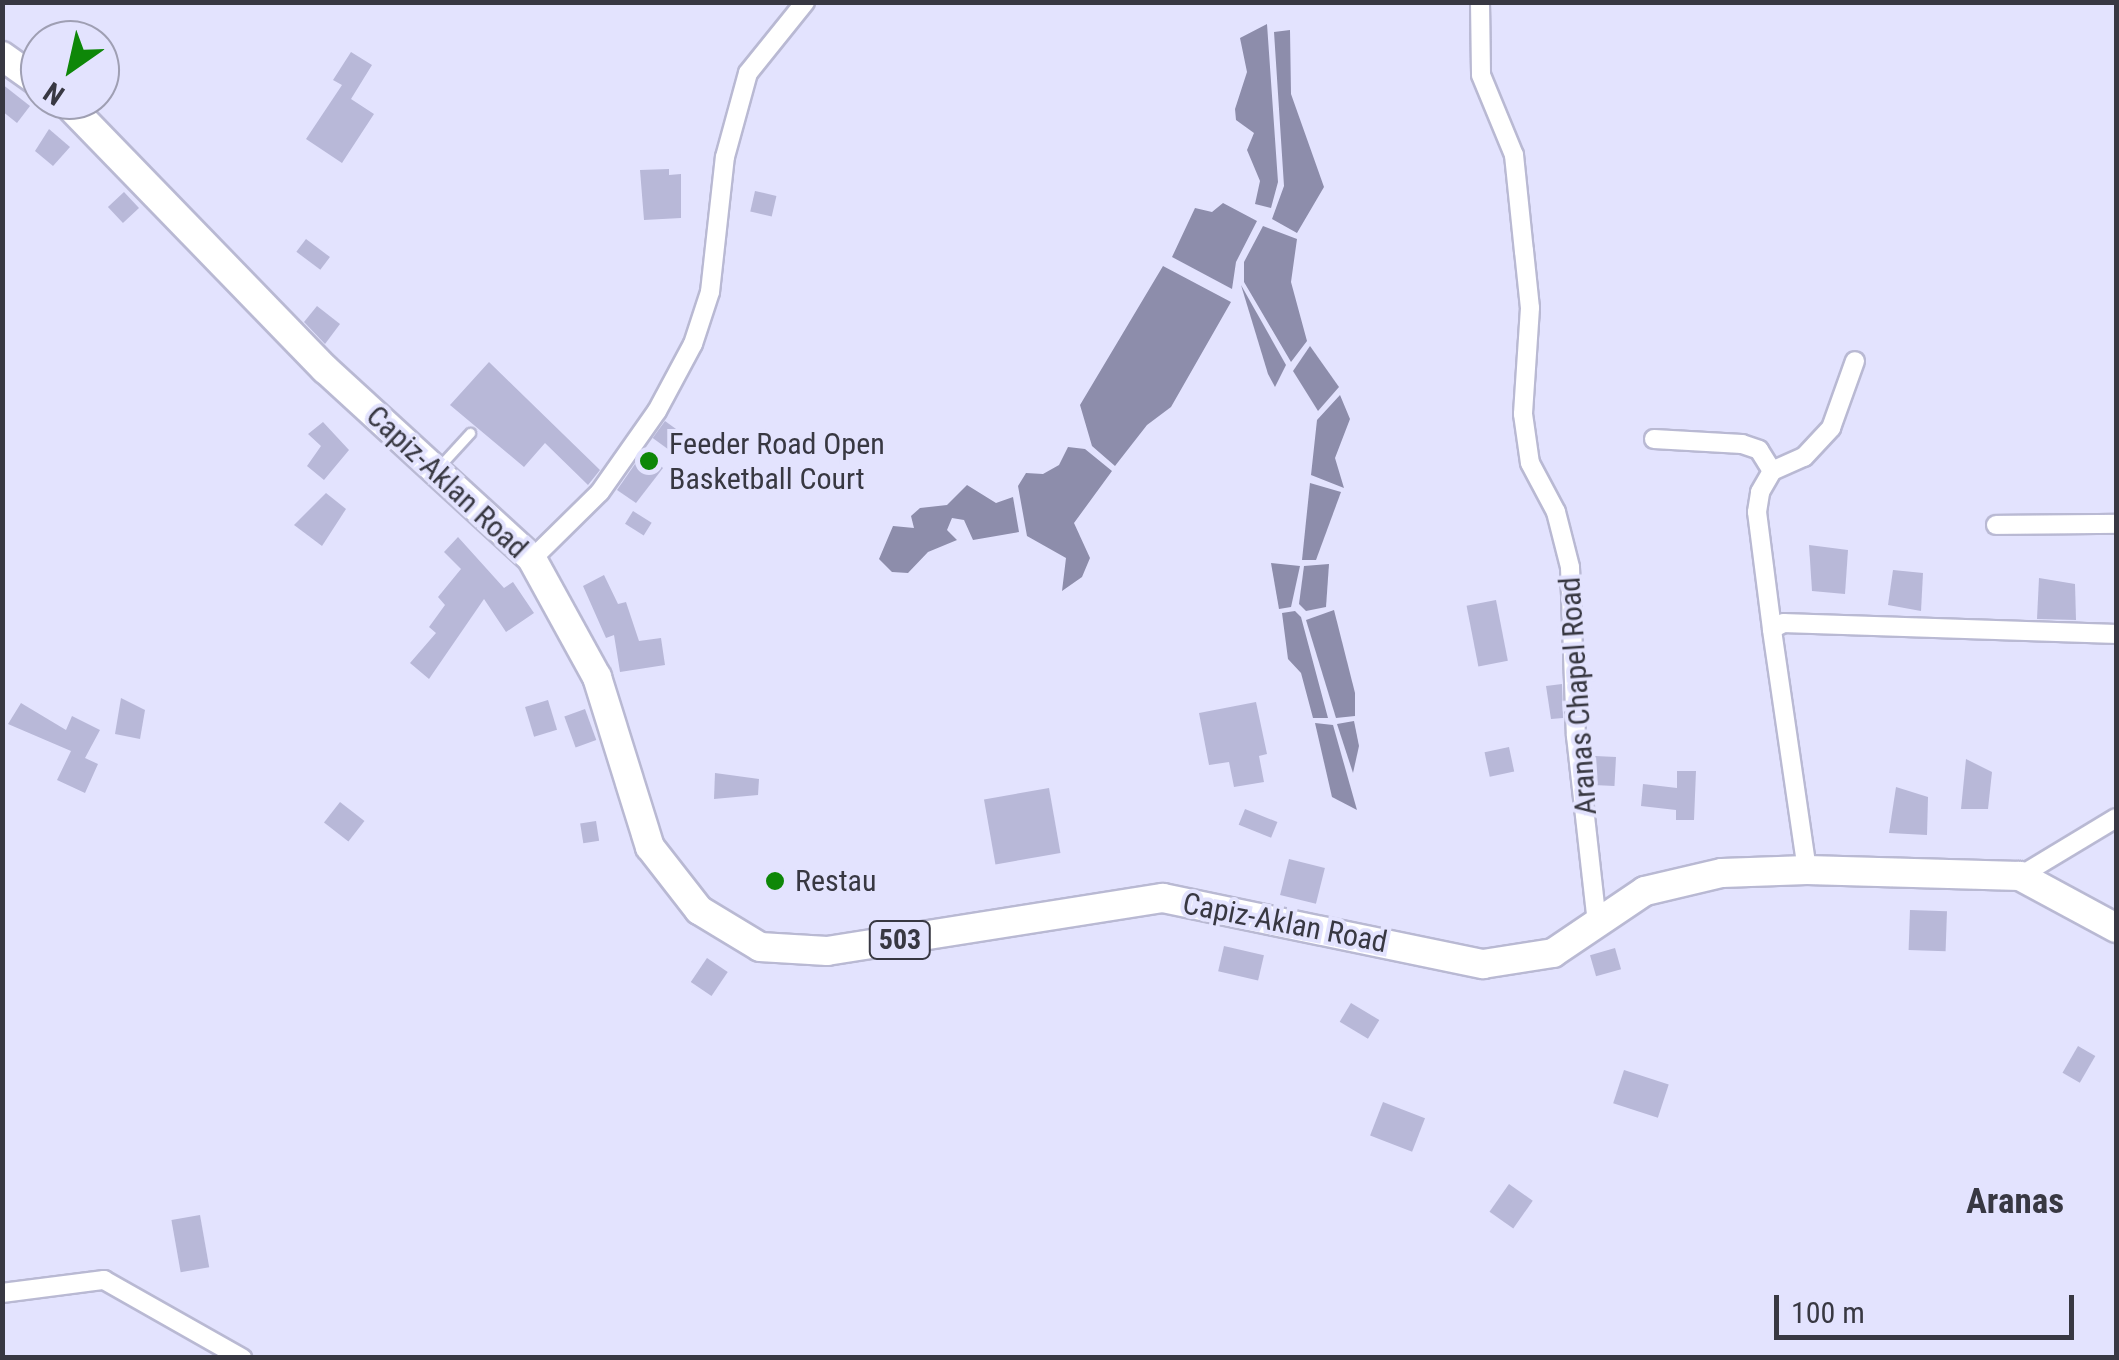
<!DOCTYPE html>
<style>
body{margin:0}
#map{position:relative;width:2119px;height:1360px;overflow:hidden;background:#e3e3fe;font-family:"Roboto Condensed",sans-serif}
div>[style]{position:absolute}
.water>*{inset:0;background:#8d8dab}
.building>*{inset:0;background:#b8b8d8;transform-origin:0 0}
.roads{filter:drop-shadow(2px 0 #b9b9d3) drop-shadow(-2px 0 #b9b9d3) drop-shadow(0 2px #b9b9d3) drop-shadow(0 -2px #b9b9d3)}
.service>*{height:9px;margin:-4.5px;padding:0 4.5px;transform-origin:4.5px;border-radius:4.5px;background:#fff}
.minor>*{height:18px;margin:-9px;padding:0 9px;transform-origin:9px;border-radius:9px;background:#fff}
.primary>*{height:28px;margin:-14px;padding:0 14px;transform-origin:14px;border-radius:14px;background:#fff}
.dots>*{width:28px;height:28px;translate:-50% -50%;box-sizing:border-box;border:5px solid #e3e3fe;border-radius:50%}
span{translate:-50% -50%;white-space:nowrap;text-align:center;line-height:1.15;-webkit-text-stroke:8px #e3e3fe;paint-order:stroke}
.shield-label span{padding:2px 8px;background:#e3e3fe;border:2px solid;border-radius:8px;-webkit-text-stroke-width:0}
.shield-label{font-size:28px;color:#383842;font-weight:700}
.poi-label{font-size:30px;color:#383842}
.left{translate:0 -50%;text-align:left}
.street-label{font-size:30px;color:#383842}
.quarter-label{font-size:35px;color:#383842;font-weight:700}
.frame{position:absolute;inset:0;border:5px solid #383842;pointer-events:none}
.north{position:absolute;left:20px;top:20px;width:100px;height:100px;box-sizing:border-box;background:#e3e3fe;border:2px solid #9f9fb3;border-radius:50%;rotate:214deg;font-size:28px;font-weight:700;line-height:40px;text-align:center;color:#383842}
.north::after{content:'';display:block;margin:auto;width:35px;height:45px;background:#0e8708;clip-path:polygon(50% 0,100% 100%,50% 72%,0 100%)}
.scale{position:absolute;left:1774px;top:1295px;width:300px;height:45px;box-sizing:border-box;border:5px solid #383842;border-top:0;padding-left:12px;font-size:30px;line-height:35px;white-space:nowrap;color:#383842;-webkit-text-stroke:8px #e3e3fe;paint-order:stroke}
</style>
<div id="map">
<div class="water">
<div style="clip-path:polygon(1267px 24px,1278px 182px,1271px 208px,1255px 204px,1260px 181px,1247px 150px,1254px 133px,1236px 120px,1235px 109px,1247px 72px,1240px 38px)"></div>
<div style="clip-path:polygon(1290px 30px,1291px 94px,1324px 187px,1297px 233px,1272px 219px,1284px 186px,1274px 32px)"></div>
<div style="clip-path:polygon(1223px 203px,1257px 221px,1236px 262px,1232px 289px,1172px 257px,1195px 208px,1212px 212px)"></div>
<div style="clip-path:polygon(1263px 226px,1297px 239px,1291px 282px,1307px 341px,1291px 362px,1244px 282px,1244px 262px)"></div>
<div style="clip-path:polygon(1163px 266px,1231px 302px,1171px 407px,1147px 425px,1115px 466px,1092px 446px,1080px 405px)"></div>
<div style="clip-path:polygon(1241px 285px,1286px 365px,1275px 387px,1268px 374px)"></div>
<div style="clip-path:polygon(1310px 346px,1339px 387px,1318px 411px,1293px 371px)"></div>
<div style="clip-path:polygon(1340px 395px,1350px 419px,1335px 458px,1344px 488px,1311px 475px,1317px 420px)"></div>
<div style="clip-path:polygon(1068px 447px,1085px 449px,1112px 471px,1074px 523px,1090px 558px,1082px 577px,1062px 591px,1066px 558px,1027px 536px,1018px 486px,1026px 473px,1043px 474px,1059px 465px)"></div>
<div style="clip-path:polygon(1310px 483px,1341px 492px,1316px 560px,1302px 560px)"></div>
<div style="clip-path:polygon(967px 485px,996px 503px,1013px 497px,1019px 532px,973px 540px,964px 520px,952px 518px,947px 530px,957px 540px,928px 552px,908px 573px,892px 572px,879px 559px,893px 526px,914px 528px,911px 516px,920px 508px,947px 505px)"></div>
<div style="clip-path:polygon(1271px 563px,1300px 566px,1291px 607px,1279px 609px)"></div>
<div style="clip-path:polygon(1329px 564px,1326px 607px,1306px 611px,1299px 604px,1304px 566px)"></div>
<div style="clip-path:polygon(1334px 610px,1355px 693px,1355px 716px,1336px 718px,1306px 620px)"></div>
<div style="clip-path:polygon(1295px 611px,1301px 617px,1328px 718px,1313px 718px,1301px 673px,1288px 659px,1282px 613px)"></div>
<div style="clip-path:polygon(1354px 721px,1359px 746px,1353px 773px,1337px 724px)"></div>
<div style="clip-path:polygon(1315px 723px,1333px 725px,1357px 810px,1332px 797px)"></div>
</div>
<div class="building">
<div style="clip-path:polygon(351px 52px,372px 65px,351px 99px,374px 114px,342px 163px,306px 139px,342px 85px,333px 80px)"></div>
<div style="clip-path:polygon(2px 84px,30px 106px,17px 123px,2px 111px)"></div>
<div style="clip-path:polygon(49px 129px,70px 147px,53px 166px,35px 151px)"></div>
<div style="clip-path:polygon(669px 169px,669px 175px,681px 174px,681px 218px,644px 220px,640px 170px)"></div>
<div style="left:755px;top:191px;width:22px;height:21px;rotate:13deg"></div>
<div style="left:124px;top:192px;width:22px;height:22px;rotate:47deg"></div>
<div style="left:306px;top:239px;width:30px;height:16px;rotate:37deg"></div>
<div style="clip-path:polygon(317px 306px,340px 324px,325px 344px,304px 322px)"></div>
<div style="clip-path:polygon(489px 362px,600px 470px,588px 485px,545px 443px,524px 467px,450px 405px)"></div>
<div style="left:665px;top:421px;width:26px;height:21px;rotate:36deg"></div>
<div style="clip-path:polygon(323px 422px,349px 450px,324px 480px,307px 466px,321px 446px,308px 434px)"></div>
<div style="clip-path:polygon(644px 451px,663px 468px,636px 503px,617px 490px)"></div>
<div style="clip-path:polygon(326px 493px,346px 509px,322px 546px,294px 525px)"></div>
<div style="left:633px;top:511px;width:22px;height:15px;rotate:32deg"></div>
<div style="clip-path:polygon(458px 537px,504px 588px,513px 582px,534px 613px,506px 632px,484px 599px,429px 679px,410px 663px,436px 633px,429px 627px,445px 605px,438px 597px,461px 569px,444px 552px)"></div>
<div style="clip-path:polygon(1809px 545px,1848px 550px,1845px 594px,1812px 591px)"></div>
<div style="clip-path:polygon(1893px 570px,1923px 573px,1921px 611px,1888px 605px)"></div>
<div style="clip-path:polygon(604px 575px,618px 604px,626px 602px,639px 641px,661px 638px,665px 665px,620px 672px,614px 635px,606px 638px,583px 586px)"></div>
<div style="clip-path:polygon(2039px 578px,2075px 584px,2076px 620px,2037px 619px)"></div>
<div style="left:1496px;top:600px;width:62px;height:30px;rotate:79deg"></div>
<div style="clip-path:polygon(1562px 684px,1563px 718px,1551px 719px,1546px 686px)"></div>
<div style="clip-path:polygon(121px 698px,145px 710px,140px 739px,115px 734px)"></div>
<div style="left:548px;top:700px;width:31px;height:24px;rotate:73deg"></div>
<div style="clip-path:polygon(1256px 702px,1267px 754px,1259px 756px,1264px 782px,1234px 787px,1229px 762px,1209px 765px,1199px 713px)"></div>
<div style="clip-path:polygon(21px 703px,66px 730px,72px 716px,100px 730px,85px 758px,98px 764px,85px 793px,57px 780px,71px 751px,8px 724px)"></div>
<div style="left:585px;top:709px;width:33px;height:22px;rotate:70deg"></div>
<div style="left:1509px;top:747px;width:25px;height:25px;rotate:78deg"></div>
<div style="left:1595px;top:756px;width:21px;height:29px;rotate:3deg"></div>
<div style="clip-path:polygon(1966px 759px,1992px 772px,1988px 809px,1961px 809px)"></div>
<div style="clip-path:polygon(1677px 771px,1696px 771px,1694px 820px,1676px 820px,1676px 810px,1641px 806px,1643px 784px,1677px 788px)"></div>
<div style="clip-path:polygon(715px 773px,759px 779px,758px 795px,714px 799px)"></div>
<div style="clip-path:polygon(1896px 787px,1928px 797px,1927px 835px,1889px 833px)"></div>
<div style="left:1049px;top:788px;width:66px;height:66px;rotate:80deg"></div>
<div style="left:340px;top:802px;width:31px;height:26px;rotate:38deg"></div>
<div style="left:1245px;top:809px;width:35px;height:17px;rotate:22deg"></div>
<div style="left:596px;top:821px;width:20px;height:16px;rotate:81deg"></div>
<div style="left:1289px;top:859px;width:37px;height:37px;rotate:14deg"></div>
<div style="left:1910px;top:910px;width:37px;height:40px;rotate:2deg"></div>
<div style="left:1224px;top:946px;width:41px;height:26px;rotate:13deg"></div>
<div style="left:1615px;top:948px;width:22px;height:26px;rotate:74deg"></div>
<div style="left:707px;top:958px;width:25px;height:29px;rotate:34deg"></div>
<div style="left:1351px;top:1003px;width:33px;height:22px;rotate:31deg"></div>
<div style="left:2078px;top:1046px;width:20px;height:31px;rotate:30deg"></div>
<div style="left:1624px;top:1070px;width:47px;height:35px;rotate:18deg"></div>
<div style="left:1383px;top:1102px;width:45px;height:36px;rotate:21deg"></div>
<div style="left:1509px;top:1184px;width:29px;height:34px;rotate:35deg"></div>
<div style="left:200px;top:1215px;width:53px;height:29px;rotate:80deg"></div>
</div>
<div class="roads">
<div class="service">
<div style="left:437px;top:469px;width:49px;rotate:-47.5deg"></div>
</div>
<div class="minor">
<div style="left:1480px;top:2px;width:73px;rotate:89.2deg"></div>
<div style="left:1481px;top:75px;width:87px;rotate:67.6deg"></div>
<div style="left:1514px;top:155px;width:97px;rotate:84.1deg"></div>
<div style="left:1524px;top:251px;width:57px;rotate:84deg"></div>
<div style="left:1530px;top:308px;width:106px;rotate:93.8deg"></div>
<div style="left:1523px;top:414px;width:49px;rotate:81.9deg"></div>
<div style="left:1530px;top:463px;width:55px;rotate:62deg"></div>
<div style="left:1556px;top:512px;width:57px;rotate:75.7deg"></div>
<div style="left:1570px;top:567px;width:169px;rotate:88deg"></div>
<div style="left:1576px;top:736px;width:189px;rotate:83.6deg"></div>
<div style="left:1654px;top:439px;width:88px;rotate:3.3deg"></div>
<div style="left:1742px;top:444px;width:18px;rotate:19deg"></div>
<div style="left:1759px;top:450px;width:25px;rotate:58deg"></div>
<div style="left:1996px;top:525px;width:120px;rotate:-0.5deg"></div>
<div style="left:532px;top:559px;width:95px;rotate:-44.6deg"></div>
<div style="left:600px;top:492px;width:99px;rotate:-54.9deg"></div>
<div style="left:657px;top:411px;width:76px;rotate:-61.8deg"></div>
<div style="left:693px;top:344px;width:55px;rotate:-71.9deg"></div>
<div style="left:710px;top:292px;width:136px;rotate:-83.7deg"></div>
<div style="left:725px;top:157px;width:87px;rotate:-74.7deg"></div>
<div style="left:748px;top:73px;width:91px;rotate:-51.2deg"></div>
<div style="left:1772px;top:629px;width:118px;rotate:-97.3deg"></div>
<div style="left:1757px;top:512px;width:20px;rotate:-81deg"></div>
<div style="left:1760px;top:492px;width:24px;rotate:-60deg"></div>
<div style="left:1772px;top:471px;width:35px;rotate:-24deg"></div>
<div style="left:1804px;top:457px;width:40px;rotate:-47deg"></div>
<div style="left:1831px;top:428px;width:71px;rotate:-70.3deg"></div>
<div style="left:1807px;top:870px;width:244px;rotate:-98.3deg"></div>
<div style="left:1772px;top:629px;width:13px;rotate:-27deg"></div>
<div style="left:1784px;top:623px;width:332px;rotate:1.9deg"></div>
<div style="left:2020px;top:876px;width:112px;rotate:-31.1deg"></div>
<div style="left:2px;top:1293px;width:103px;rotate:-7.3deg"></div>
<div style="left:104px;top:1280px;width:159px;rotate:29.5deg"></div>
</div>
<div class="primary">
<div style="left:2px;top:56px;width:47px;rotate:35.4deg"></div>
<div style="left:64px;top:100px;width:375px;rotate:45.9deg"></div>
<div style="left:325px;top:369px;width:281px;rotate:42.5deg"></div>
<div style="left:532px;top:559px;width:135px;rotate:61.2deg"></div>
<div style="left:597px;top:677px;width:178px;rotate:72.7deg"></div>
<div style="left:650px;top:847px;width:80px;rotate:52.1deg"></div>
<div style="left:699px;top:910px;width:71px;rotate:31.2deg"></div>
<div style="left:760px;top:947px;width:67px;rotate:3.4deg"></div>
<div style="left:827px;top:951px;width:340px;rotate:-9deg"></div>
<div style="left:1163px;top:898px;width:327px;rotate:11.7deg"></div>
<div style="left:1483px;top:964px;width:71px;rotate:-8.9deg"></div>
<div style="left:1553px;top:953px;width:111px;rotate:-34deg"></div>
<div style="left:1645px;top:891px;width:79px;rotate:-13.2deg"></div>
<div style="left:1722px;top:873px;width:85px;rotate:-2deg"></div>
<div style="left:1807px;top:870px;width:213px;rotate:1.6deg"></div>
<div style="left:2020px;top:876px;width:109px;rotate:28.4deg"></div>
</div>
</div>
<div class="dots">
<div style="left:649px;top:461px;background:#0e8708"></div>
<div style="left:775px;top:881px;background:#0e8708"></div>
</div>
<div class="shield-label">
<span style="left:900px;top:940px">503</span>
</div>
<div class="poi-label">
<span class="left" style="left:669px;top:461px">Feeder Road Open<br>Basketball Court</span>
<span class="left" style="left:795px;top:881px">Restau</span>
</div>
<div class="street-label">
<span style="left:447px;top:482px;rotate:43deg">Capiz-Aklan Road</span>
<span style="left:1578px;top:696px;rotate:-94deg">Aranas Chapel Road</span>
<span style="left:1285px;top:923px;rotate:11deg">Capiz-Aklan Road</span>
</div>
<div class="quarter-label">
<span style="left:2015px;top:1202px">Aranas</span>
</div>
<div class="frame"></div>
<div class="north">N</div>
<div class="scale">100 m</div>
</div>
